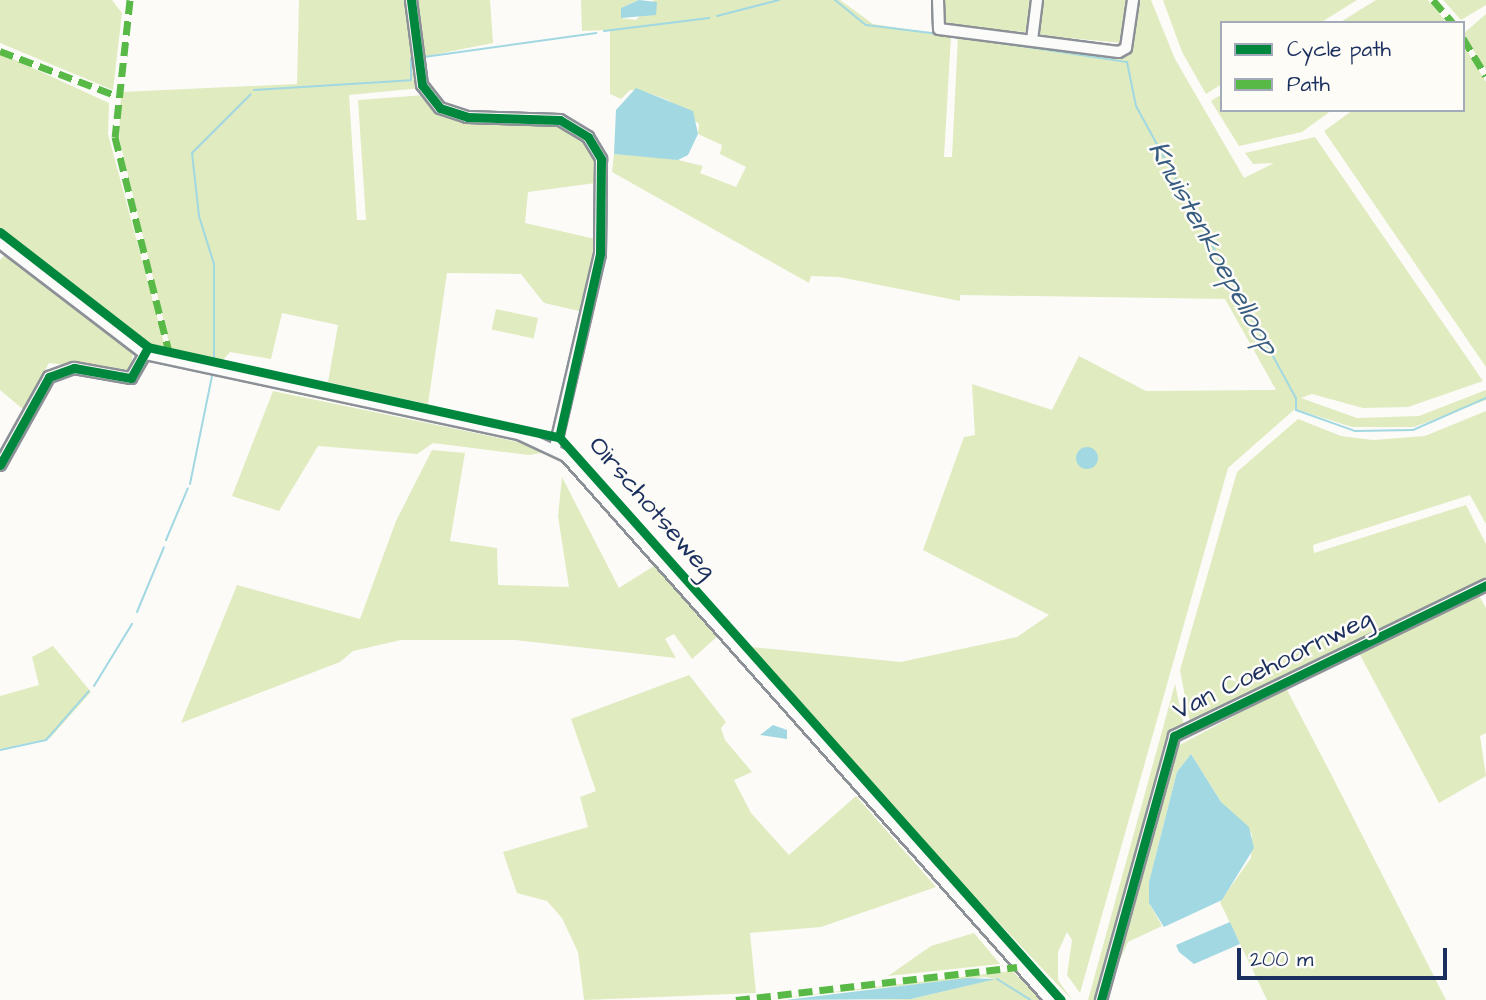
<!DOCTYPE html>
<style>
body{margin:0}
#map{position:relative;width:1486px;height:1000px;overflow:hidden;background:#fcfbf8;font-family:"Architects Daughter",sans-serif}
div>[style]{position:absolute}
.green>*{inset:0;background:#e0ebc0;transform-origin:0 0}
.water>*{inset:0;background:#a1d8e1}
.round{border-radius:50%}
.stream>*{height:2px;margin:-1px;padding:0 1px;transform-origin:1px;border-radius:1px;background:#a1d8e1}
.roads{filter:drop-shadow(2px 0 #8c9097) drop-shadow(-2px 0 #8c9097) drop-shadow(0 2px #8c9097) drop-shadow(0 -2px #8c9097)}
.minor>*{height:10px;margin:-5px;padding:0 5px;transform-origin:5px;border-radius:5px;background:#fbfbf9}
.quiet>*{height:7px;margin-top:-3.5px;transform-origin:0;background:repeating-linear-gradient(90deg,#58b947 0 14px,transparent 0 21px)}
.cycleway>*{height:9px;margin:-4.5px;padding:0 4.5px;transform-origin:4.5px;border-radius:4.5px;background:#00873e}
span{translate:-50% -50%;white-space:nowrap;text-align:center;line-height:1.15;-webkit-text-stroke:5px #fdfcf7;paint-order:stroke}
.street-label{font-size:26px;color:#1b2f5e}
.water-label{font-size:28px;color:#385d82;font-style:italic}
.legend{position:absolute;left:1220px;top:21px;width:245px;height:91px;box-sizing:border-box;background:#fdfcf7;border:2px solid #a3aaba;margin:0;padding:9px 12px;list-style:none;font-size:21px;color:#1b2f5e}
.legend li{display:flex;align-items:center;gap:14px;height:35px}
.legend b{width:35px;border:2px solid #a3aaba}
.scale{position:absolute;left:1237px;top:948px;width:210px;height:32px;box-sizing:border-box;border:4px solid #1b2f5e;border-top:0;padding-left:9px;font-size:21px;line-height:24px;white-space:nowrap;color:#1b2f5e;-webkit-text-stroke:5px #fdfcf7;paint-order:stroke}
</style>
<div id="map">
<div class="green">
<div style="clip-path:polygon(0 0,112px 0,122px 13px,113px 90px,0 43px)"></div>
<div style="clip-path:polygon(299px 0,404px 0,421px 88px,349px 95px,357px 220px,366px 220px,358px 100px,425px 95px,444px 113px,563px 122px,594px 149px,603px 182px,528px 192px,525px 223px,600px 240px,584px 312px,544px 303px,521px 274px,447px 273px,428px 404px,328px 382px,338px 325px,282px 313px,271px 359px,230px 352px,222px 361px,171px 351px,119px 138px,121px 92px,297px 84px)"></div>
<div style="clip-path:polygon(415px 0,490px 0,493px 43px,422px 57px)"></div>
<div style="clip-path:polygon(evenodd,581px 0,639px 0,621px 8px,621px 18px,636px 20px,654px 0,840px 0,873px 24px,951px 36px,944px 157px,952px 157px,958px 36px,1120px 55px,1137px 0,1151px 0,1175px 59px,1244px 178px,1274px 163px,1253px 164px,1245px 153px,1315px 137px,1483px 381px,1408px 407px,1363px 408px,1312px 394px,1301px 398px,1357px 418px,1419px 416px,1486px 390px,1486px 400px,1414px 427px,1352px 427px,1295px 409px,1228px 468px,1080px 993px,1067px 975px,1072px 940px,1067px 932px,1058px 952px,1058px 980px,1072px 1000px,904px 823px,751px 647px,901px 662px,1017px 637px,1049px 615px,923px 550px,964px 437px,975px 435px,972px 384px,1052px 410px,1079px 356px,1146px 391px,1276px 390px,1225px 299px,960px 295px,960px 301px,839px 277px,811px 276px,809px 283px,612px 172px,614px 154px,674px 159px,703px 166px,700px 173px,736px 187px,746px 167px,720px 154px,722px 145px,698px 134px,699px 124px,668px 100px,646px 92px,630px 90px,621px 99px,610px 94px,610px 30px,582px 31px,581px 0,1082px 448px,1092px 448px,1091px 469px,1076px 460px,1082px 448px)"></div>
<div style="clip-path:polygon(941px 0,1031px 0,1026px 32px,943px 27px)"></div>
<div style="clip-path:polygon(1039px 0,1130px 0,1123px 43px,1034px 35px)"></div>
<div style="clip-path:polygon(1163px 0,1357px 0,1320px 23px,1222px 23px,1222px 84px,1206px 94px,1182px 52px)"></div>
<div style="clip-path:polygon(1376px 0,1428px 0,1447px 23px,1339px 23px)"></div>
<div style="clip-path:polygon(1443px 0,1486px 0,1486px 5px,1461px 20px)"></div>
<div style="clip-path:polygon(1486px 14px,1486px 70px,1463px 34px)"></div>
<div style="clip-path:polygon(1463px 44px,1486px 82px,1486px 367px,1324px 131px,1353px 110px,1463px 110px)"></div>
<div style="clip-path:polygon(0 53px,109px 103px,108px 134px,166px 350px,143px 343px,0 228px)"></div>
<div style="clip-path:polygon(1222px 94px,1222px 110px,1332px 110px,1302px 132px,1239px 146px,1211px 101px)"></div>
<div style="clip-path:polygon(6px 254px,133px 353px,130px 373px,49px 363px,24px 410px,0 390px,0 260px)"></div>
<div style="left:496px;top:309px;width:43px;height:21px;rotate:12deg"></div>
<div style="clip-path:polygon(273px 391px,518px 442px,548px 452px,529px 455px,433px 443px,417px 454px,318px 446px,279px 511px,232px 496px)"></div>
<div style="clip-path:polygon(1486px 411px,1486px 524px,1470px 495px,1313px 545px,1314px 553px,1466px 505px,1486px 544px,1486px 581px,1190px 723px,1180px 670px,1237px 472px,1298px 419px,1341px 436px,1373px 440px,1425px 436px)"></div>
<div style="clip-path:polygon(432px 450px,465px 453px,450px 541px,497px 548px,498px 585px,569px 587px,558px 516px,562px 477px,619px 588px,657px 564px,719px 635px,692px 659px,674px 634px,665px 639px,676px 658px,515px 640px,401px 640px,353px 651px,340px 662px,181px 723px,237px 585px,360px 619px,396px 521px)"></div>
<div style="clip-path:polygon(1479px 596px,1486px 608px,1486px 733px,1480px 736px,1486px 776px,1439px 803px,1359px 653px)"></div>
<div style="clip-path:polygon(53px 646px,91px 692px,50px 738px,0 749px,0 696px,39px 685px,32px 657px)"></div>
<div style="clip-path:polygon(689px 675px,726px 722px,721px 728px,725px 740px,752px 772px,734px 780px,751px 813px,789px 855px,856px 796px,936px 887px,821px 927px,750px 933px,756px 993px,584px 1000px,578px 952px,562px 918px,547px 901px,517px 893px,503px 852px,588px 827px,580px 797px,596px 791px,571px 719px)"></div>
<div style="clip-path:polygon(1175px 684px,1184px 726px,1163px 749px,1098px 1000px,1088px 1000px)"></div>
<div style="clip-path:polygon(1286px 688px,1331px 774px,1446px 1000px,1267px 1000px,1220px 902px,1251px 858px,1252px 834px,1221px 802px,1191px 754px,1177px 772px,1149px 882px,1149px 903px,1162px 926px,1128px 942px,1119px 962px,1176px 747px)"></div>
<div style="clip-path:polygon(974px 933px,1000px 964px,888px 976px,931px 946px)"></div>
<div style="clip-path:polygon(1012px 971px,1043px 1000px,858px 1000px,911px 999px,995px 979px,985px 977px,763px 1000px)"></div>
</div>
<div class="water">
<div style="clip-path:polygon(639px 0,657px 2px,656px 15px,621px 18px,621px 8px)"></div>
<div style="clip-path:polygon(636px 88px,693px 111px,698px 134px,688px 155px,678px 160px,614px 154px,616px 110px)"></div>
<div class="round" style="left:1076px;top:447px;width:22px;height:22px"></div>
<div style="clip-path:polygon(773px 725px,787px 730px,787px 739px,760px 735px)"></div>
<div style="clip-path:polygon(1191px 754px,1221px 802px,1249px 827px,1254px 848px,1222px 900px,1164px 927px,1149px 903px,1149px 882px,1177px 772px)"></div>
<div style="clip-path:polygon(1230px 922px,1240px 944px,1194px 964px,1179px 952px,1176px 945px)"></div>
<div style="clip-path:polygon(967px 978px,996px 979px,911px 999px,785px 1000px)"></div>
</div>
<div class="stream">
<div style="left:835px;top:0;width:40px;rotate:39deg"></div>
<div style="left:866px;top:25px;width:74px;rotate:7deg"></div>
<div style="left:717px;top:16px;width:64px;rotate:-14.5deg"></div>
<div style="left:604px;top:31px;width:106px;rotate:-7.1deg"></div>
<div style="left:952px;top:36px;width:16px;rotate:7deg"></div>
<div style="left:981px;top:40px;width:148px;rotate:8.6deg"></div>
<div style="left:1127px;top:62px;width:45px;rotate:78.4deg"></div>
<div style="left:1136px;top:106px;width:333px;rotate:61.3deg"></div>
<div style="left:1296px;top:398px;width:12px;rotate:90deg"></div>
<div style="left:1296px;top:410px;width:63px;rotate:19.6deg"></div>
<div style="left:1355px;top:431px;width:58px;rotate:-1deg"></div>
<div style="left:1413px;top:430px;width:80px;rotate:-23.7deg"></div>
<div style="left:424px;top:57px;width:174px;rotate:-7.9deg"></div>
<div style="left:254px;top:90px;width:157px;rotate:-3.6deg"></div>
<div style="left:411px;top:80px;width:22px;rotate:-90deg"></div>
<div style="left:214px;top:360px;width:96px;rotate:-90deg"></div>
<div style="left:214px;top:264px;width:50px;rotate:-107.4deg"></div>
<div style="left:199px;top:216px;width:63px;rotate:-96.3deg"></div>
<div style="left:192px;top:153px;width:83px;rotate:-45deg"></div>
<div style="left:190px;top:484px;width:110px;rotate:-78.5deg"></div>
<div style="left:166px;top:540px;width:56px;rotate:-67.1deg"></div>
<div style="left:137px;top:612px;width:70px;rotate:-67.4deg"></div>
<div style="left:94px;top:686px;width:73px;rotate:-58.5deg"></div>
<div style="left:0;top:750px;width:47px;rotate:-12.3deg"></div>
<div style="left:46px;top:740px;width:65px;rotate:-48.7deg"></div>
<div style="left:997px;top:979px;width:39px;rotate:32deg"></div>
</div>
<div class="roads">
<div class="minor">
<div style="left:411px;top:0;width:86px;rotate:82.6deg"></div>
<div style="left:422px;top:85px;width:29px;rotate:52deg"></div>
<div style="left:440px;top:108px;width:28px;rotate:18deg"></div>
<div style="left:467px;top:117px;width:93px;rotate:1.8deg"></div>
<div style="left:560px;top:120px;width:33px;rotate:31deg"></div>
<div style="left:588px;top:137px;width:26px;rotate:59deg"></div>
<div style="left:601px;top:159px;width:95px;rotate:90.6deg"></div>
<div style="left:600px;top:254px;width:198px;rotate:103.1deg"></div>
<div style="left:938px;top:0;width:29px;rotate:88deg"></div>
<div style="left:939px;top:29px;width:181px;rotate:7.3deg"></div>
<div style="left:1119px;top:52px;width:8px;rotate:-30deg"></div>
<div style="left:1126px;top:48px;width:49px;rotate:-81.7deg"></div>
<div style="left:1032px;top:40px;width:40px;rotate:-82.9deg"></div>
<div style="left:0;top:243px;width:183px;rotate:37.4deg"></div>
<div style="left:145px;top:354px;width:382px;rotate:12.1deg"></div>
<div style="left:519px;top:434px;width:52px;rotate:25.1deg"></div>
<div style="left:566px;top:456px;width:728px;rotate:48.34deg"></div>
<div style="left:0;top:465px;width:101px;rotate:-60.9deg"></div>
<div style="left:49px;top:377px;width:27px;rotate:-20deg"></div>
<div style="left:74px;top:368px;width:58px;rotate:10deg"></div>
<div style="left:131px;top:378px;width:28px;rotate:-60deg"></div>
<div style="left:1101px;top:1000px;width:274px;rotate:-74.5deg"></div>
<div style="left:1174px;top:736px;width:347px;rotate:-25.8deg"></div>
</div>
</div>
<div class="quiet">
<div style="left:130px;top:0;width:138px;rotate:96.2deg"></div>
<div style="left:115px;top:137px;width:226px;rotate:75.9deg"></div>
<div style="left:1433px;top:0;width:30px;rotate:49deg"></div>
<div style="left:1463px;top:38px;width:44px;rotate:58.8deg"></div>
<div style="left:0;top:51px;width:125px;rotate:21deg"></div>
<div style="left:736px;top:1000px;width:283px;rotate:-6.7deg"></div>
</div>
<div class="cycleway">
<div style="left:411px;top:0;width:86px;rotate:82.6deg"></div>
<div style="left:422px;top:85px;width:29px;rotate:52deg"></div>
<div style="left:440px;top:108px;width:28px;rotate:18deg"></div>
<div style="left:467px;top:117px;width:93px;rotate:1.8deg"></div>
<div style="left:560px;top:120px;width:33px;rotate:31deg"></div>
<div style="left:588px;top:137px;width:26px;rotate:59deg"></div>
<div style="left:601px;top:159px;width:95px;rotate:90.6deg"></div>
<div style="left:600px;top:254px;width:188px;rotate:102.6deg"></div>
<div style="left:0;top:232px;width:187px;rotate:37.8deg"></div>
<div style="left:148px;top:347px;width:421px;rotate:12.4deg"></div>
<div style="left:559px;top:437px;width:754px;rotate:48.28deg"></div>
<div style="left:0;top:465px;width:101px;rotate:-60.9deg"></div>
<div style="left:49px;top:377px;width:27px;rotate:-20deg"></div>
<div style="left:74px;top:368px;width:58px;rotate:10deg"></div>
<div style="left:131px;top:378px;width:35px;rotate:-61deg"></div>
<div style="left:1101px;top:1000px;width:274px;rotate:-74.5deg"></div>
<div style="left:1174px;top:736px;width:347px;rotate:-25.8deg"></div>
</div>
<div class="street-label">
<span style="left:652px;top:508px;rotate:49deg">Oirschotseweg</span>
<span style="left:1273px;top:665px;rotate:-26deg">Van Coehoornweg</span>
</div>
<div class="water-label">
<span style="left:1213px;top:248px;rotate:61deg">Knuistenkoepelloop</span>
</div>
<ul class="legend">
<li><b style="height:9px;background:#00873e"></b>Cycle path</li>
<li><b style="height:9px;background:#58b947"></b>Path</li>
</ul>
<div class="scale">200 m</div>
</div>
